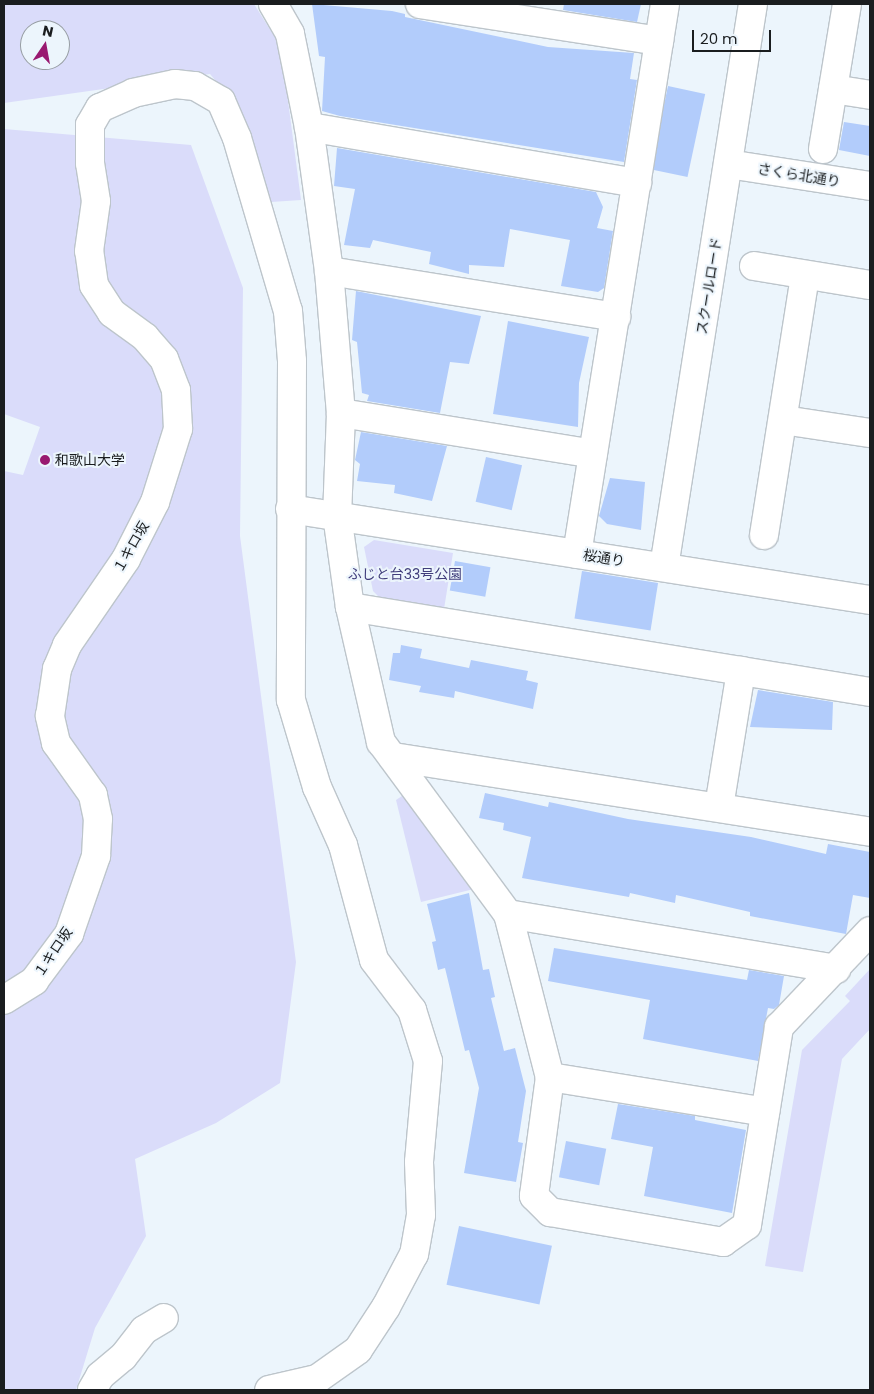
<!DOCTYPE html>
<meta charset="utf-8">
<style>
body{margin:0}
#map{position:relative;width:874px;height:1394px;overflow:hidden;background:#ecf5fc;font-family:Poppins,"Noto Sans JP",sans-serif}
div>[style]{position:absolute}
.green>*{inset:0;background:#dadcfa}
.building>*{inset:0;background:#b2ccfb;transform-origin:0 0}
.roads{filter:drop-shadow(1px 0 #bdc5cb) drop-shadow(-1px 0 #bdc5cb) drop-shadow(0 1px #bdc5cb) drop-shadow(0 -1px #bdc5cb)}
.street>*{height:28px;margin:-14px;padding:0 14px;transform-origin:14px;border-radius:14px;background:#fff}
.dots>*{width:14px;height:14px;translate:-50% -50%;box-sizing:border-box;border:2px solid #ecf5fc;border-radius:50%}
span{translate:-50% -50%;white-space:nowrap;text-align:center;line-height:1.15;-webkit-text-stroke:4px #ecf5fc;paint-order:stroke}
.street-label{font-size:14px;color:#1a1d1f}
.poi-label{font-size:14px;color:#1a1d1f}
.left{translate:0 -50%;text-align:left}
.park-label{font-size:14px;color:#413e7c}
.frame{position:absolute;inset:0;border:5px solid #1a1d1f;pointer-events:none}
.north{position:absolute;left:20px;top:20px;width:50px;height:50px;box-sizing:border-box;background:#ecf5fc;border:1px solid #989fa4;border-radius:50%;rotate:12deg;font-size:14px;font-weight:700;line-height:20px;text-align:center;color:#1a1d1f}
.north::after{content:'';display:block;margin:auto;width:18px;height:22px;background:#991970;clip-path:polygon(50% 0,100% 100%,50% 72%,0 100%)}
.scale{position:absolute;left:692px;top:30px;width:79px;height:22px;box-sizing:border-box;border:2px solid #1a1d1f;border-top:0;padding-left:6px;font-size:15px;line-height:18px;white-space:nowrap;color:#1a1d1f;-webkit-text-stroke:4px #ecf5fc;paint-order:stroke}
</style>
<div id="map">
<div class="green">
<div style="clip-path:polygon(evenodd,4px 4px,254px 4px,281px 47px,301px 200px,271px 202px,232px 100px,210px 74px,4px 103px,4px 4px,30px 30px,60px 30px,60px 60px,30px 60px,30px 30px)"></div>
<div style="clip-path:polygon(4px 129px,191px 145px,243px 288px,240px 536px,296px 962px,280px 1083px,216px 1123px,135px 1159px,146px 1236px,95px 1328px,76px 1390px,4px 1390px,4px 471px,23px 475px,40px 427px,4px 414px)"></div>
<div style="clip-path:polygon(374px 540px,453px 553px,444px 609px,381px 599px,373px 591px,364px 547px)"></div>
<div style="clip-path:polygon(405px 794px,474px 889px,421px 902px,396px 800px)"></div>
<div style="clip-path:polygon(870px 969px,870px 1029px,842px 1059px,803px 1272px,765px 1266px,802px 1050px,850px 1001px,845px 996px)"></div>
</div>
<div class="building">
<div style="clip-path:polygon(312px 4px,392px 11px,405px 14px,405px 17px,548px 47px,634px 53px,630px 79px,637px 80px,624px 162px,340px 116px,322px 111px,325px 57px,319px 56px)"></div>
<div style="clip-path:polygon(564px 4px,641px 4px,637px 22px,563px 10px)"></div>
<div style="left:668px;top:86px;width:38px;height:85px;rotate:12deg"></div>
<div style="clip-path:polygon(844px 122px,870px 126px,870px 156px,839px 150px)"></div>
<div style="clip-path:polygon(337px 148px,596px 192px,603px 207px,597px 228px,613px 231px,604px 288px,598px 292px,561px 286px,570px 240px,510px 229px,504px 267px,469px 265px,469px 274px,429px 264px,431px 252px,373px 240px,370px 248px,344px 245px,355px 189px,334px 186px)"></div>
<div style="clip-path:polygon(356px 291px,481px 316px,469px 364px,450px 362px,440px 413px,367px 401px,369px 395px,362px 393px,357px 342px,352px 340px)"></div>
<div style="clip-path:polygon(508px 321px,589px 337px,579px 383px,578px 427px,493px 414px)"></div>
<div style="clip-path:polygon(361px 432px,447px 446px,432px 501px,394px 493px,395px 485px,357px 481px,360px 464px,355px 460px)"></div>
<div style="left:486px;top:457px;width:37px;height:46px;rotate:13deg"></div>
<div style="clip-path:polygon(610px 478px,645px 482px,641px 530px,607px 524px,599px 516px)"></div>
<div style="left:455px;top:561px;width:36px;height:30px;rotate:10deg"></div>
<div style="left:582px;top:571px;width:77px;height:48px;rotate:9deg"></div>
<div style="clip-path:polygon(401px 645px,422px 649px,420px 658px,469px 668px,471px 660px,528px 671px,526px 680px,538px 683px,533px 709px,455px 691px,454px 698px,419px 692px,421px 686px,389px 680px,393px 653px,400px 653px)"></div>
<div style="clip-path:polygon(758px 690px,833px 702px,832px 730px,750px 727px)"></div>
<div style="clip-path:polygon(485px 793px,548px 807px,549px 802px,628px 819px,751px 837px,826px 854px,828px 844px,870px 852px,870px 898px,853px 895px,846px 934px,750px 916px,750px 912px,676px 895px,675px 903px,630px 893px,629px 897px,522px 878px,531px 837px,503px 830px,504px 823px,479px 818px)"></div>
<div style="clip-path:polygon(469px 893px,483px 970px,489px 969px,495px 997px,491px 998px,504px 1051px,515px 1048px,526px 1091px,518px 1142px,523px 1143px,516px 1182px,464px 1173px,479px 1088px,469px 1050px,465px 1051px,445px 968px,438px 970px,432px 942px,436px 941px,427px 904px)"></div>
<div style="clip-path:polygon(554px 948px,747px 980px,749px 970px,784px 976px,779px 1005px,774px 1009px,768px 1008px,758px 1061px,643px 1039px,650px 1000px,548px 981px)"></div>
<div style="clip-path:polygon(618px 1104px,695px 1116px,695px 1120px,746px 1130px,732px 1213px,644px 1196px,653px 1147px,611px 1139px)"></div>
<div style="left:566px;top:1141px;width:41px;height:37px;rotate:11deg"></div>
<div style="left:459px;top:1226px;width:95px;height:60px;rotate:12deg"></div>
</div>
<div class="roads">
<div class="street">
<div style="left:273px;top:4px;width:34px;rotate:60deg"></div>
<div style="left:290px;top:34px;width:95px;rotate:78.5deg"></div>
<div style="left:309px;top:127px;width:145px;rotate:82.1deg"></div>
<div style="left:329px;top:271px;width:143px;rotate:85.2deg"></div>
<div style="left:341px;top:413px;width:102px;rotate:92.2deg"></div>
<div style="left:337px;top:515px;width:93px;rotate:82deg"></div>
<div style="left:350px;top:607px;width:139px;rotate:77.1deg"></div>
<div style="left:381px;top:742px;width:214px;rotate:53.6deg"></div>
<div style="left:508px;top:914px;width:168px;rotate:75.6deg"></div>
<div style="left:550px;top:1077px;width:120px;rotate:97.7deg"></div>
<div style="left:534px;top:1196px;width:23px;rotate:45deg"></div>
<div style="left:550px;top:1212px;width:176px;rotate:9.8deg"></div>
<div style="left:723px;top:1242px;width:29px;rotate:-35deg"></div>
<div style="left:747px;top:1225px;width:201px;rotate:-80.8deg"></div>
<div style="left:779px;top:1027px;width:132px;rotate:-46.5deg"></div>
<div style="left:420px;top:4px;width:242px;rotate:8.8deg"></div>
<div style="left:833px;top:89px;width:37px;rotate:9deg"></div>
<div style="left:309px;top:127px;width:333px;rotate:9.7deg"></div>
<div style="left:823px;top:149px;width:147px;rotate:-80.6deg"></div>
<div style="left:728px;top:164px;width:144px;rotate:8.8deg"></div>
<div style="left:754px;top:266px;width:118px;rotate:9.3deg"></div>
<div style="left:329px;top:271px;width:291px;rotate:9.1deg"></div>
<div style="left:341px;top:413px;width:255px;rotate:9.2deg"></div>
<div style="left:783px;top:420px;width:88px;rotate:8.5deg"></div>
<div style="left:290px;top:509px;width:587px;rotate:8.92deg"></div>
<div style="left:764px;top:535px;width:263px;rotate:-81deg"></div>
<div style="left:577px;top:554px;width:557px;rotate:-80.91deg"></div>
<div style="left:664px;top:567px;width:570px;rotate:-81.02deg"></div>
<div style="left:350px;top:607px;width:527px;rotate:9.28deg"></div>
<div style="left:393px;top:757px;width:483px;rotate:8.9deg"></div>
<div style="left:719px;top:807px;width:138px;rotate:-80.8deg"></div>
<div style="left:508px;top:914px;width:333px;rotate:9.5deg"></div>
<div style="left:4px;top:1000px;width:36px;rotate:-32deg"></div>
<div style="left:34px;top:981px;width:59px;rotate:-53.3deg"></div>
<div style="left:69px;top:934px;width:83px;rotate:-70.9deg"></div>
<div style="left:96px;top:856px;width:37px;rotate:-87deg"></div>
<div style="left:98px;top:819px;width:25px;rotate:-102deg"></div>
<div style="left:93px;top:795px;width:64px;rotate:-125.4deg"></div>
<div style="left:56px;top:743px;width:28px;rotate:-103deg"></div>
<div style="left:50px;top:716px;width:48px;rotate:-81.5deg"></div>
<div style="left:57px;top:669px;width:26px;rotate:-67deg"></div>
<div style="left:67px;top:645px;width:104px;rotate:-55.5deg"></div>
<div style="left:126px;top:559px;width:64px;rotate:-63deg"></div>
<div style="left:155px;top:502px;width:77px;rotate:-72.5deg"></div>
<div style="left:178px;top:429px;width:39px;rotate:-93deg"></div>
<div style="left:176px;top:390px;width:33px;rotate:-111deg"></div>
<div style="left:164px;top:359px;width:29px;rotate:-131deg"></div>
<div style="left:145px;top:337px;width:41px;rotate:-144deg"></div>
<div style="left:112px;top:313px;width:33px;rotate:-123deg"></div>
<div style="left:94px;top:285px;width:34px;rotate:-98deg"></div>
<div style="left:89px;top:251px;width:50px;rotate:-82deg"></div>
<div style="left:96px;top:201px;width:38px;rotate:-99deg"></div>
<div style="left:90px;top:163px;width:38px;rotate:-90deg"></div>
<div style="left:90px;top:125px;width:20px;rotate:-60deg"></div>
<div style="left:100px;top:108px;width:36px;rotate:-24deg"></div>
<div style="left:133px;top:93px;width:43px;rotate:-12.1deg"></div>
<div style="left:175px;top:84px;width:20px;rotate:6deg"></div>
<div style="left:195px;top:86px;width:30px;rotate:30deg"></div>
<div style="left:221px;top:101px;width:40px;rotate:66.6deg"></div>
<div style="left:237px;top:138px;width:180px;rotate:73.6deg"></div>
<div style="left:288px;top:311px;width:50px;rotate:85.4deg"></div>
<div style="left:292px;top:361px;width:339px;rotate:90.2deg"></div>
<div style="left:291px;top:700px;width:91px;rotate:73.4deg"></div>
<div style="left:317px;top:787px;width:64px;rotate:65.9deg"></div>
<div style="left:343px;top:845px;width:119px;rotate:74.9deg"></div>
<div style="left:374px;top:960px;width:63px;rotate:52.8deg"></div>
<div style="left:412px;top:1010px;width:53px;rotate:72.6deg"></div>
<div style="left:428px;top:1061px;width:101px;rotate:95.1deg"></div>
<div style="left:419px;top:1162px;width:53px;rotate:87.8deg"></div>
<div style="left:421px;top:1215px;width:40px;rotate:100deg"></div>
<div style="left:414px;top:1254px;width:60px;rotate:117.8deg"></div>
<div style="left:386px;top:1307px;width:51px;rotate:123.1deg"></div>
<div style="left:358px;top:1350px;width:50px;rotate:144.7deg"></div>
<div style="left:317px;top:1379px;width:49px;rotate:167.1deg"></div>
<div style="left:550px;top:1077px;width:218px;rotate:9.2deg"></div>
<div style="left:92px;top:1390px;width:16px;rotate:-60deg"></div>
<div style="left:100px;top:1376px;width:30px;rotate:-40deg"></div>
<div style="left:123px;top:1357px;width:34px;rotate:-52deg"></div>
<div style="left:144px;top:1330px;width:23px;rotate:-31deg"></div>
</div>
</div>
<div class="dots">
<div style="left:45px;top:460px;background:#991970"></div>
</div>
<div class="street-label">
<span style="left:799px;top:175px;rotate:9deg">さくら北通り</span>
<span style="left:709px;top:286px;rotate:-81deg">スクールロード</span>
<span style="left:131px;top:547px;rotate:-60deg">１キロ坂</span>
<span style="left:604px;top:558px;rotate:9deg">桜通り</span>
<span style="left:53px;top:952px;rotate:-56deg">１キロ坂</span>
</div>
<div class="poi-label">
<span class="left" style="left:55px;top:460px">和歌山大学</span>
</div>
<div class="park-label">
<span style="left:405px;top:574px">ふじと台33号公園</span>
</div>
<div class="frame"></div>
<div class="north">N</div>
<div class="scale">20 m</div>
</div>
